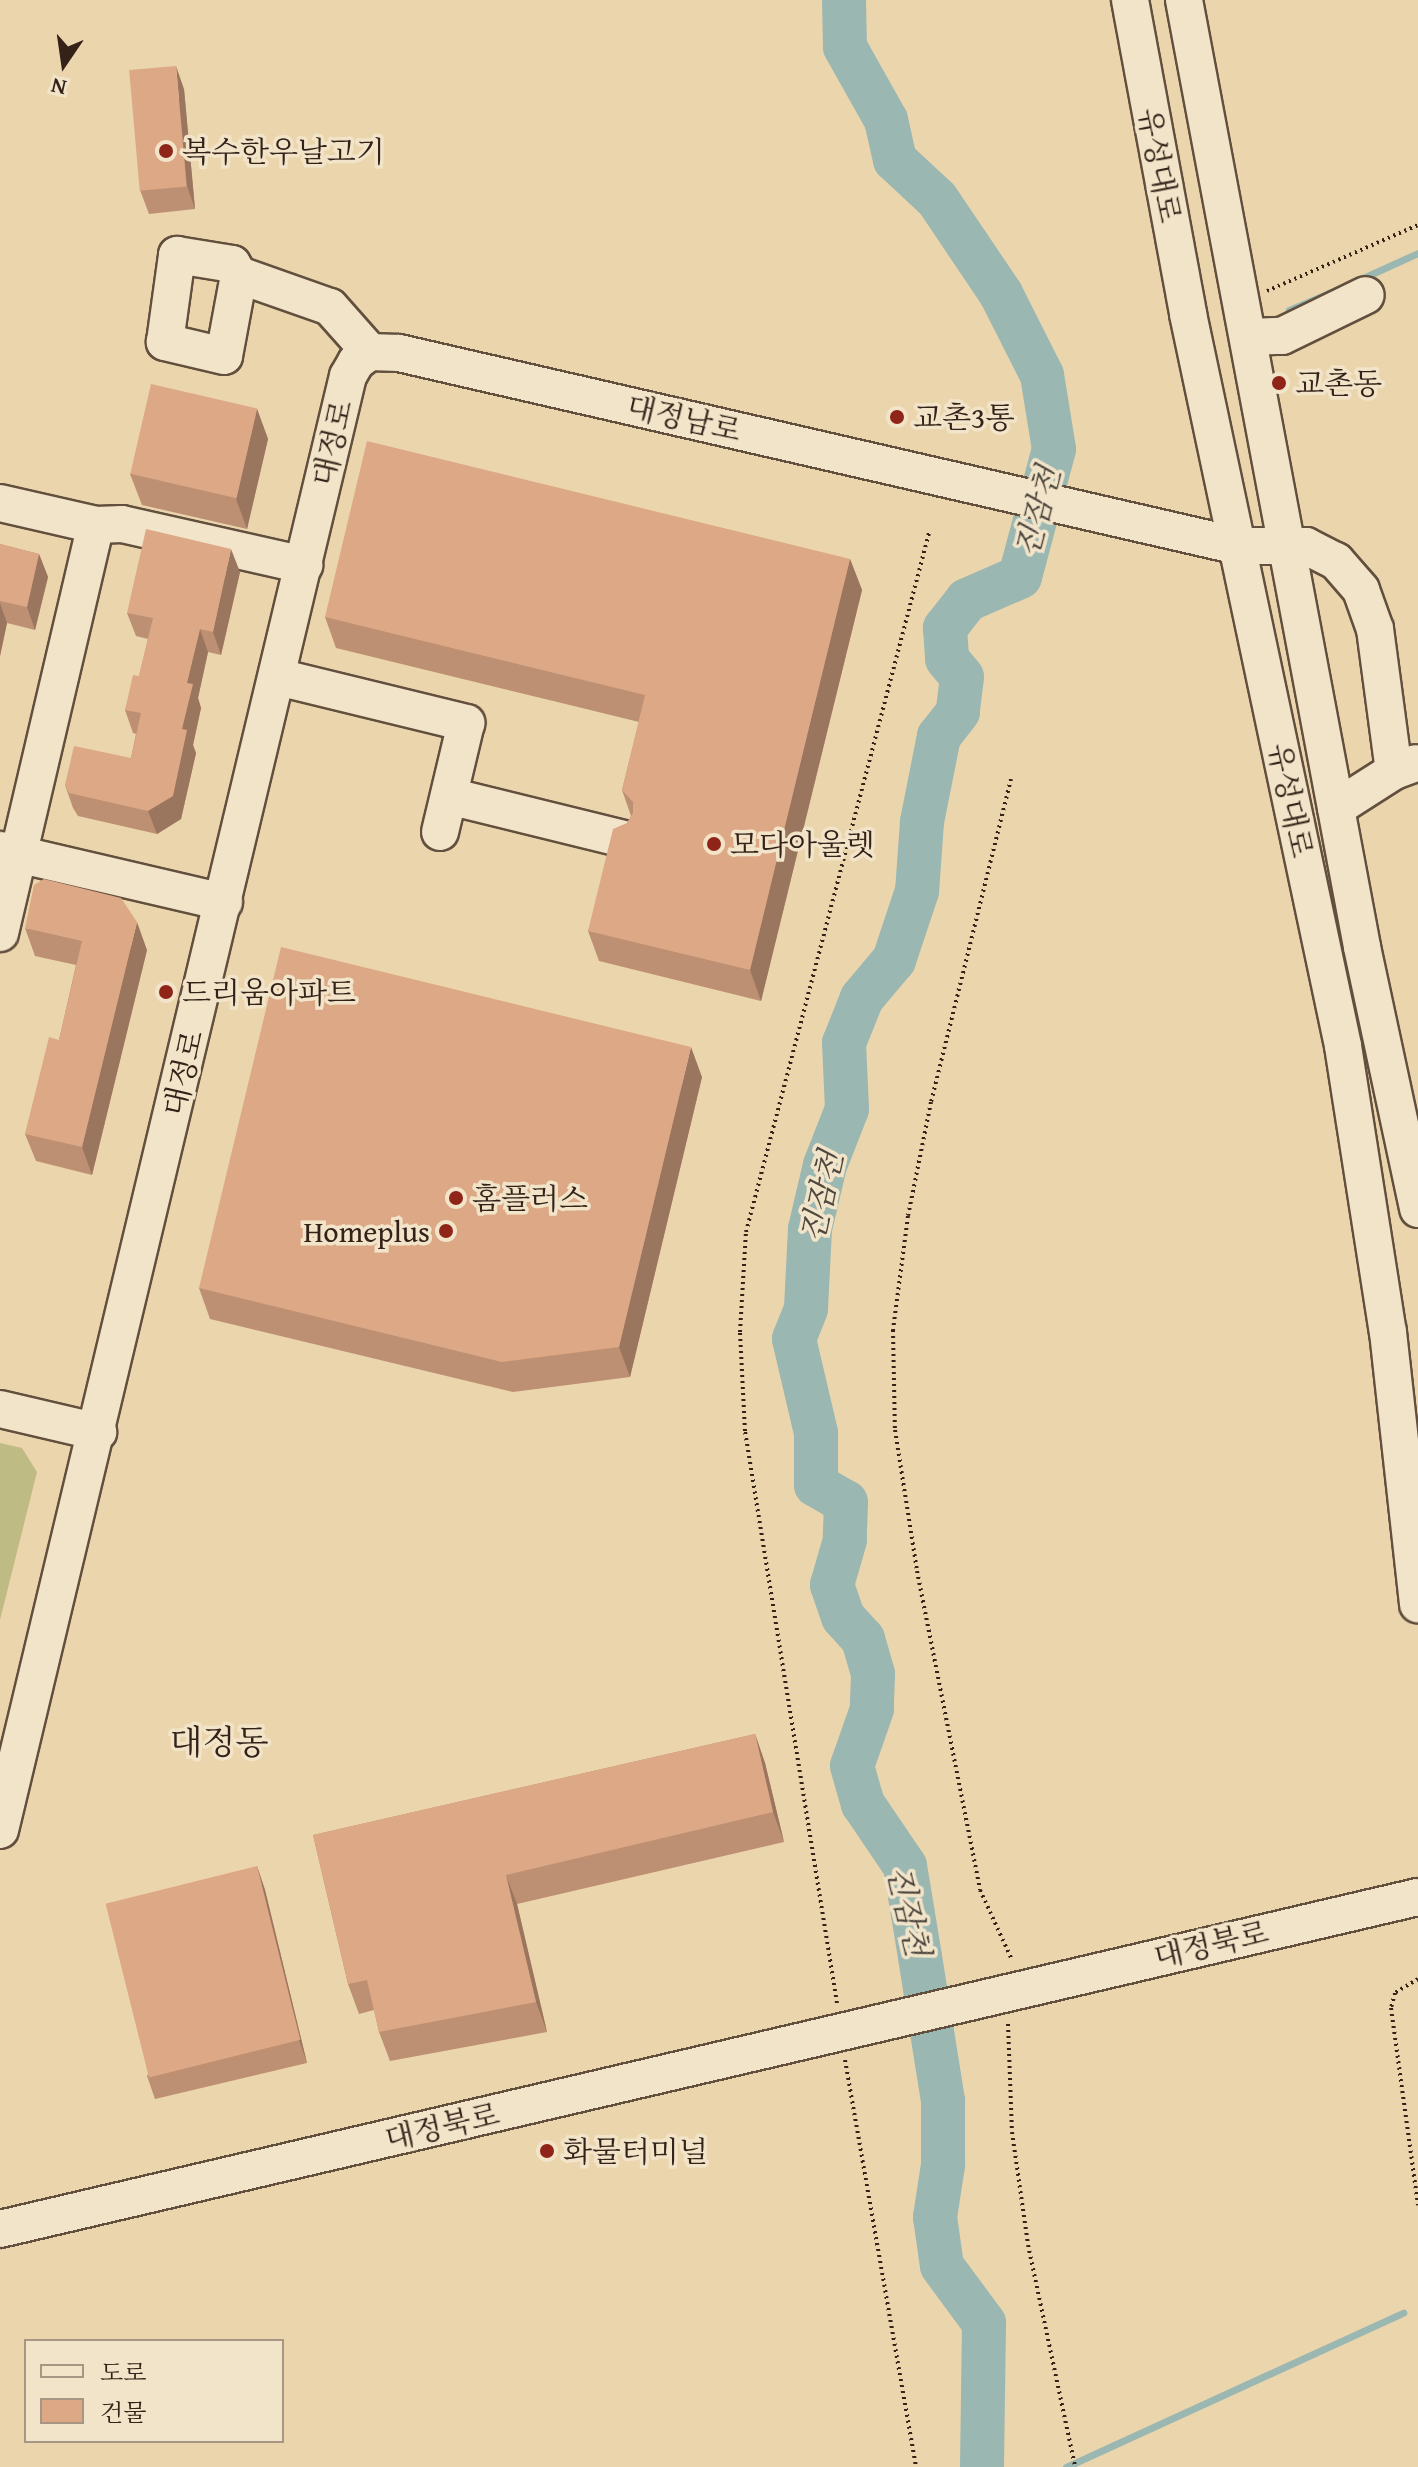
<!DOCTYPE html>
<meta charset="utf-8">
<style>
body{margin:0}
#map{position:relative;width:1418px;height:2467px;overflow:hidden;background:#ebd5ac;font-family:"Gentium Book Plus","Noto Serif KR",serif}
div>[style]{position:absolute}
.green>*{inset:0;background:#bebb85}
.stream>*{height:7px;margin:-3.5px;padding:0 3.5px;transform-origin:3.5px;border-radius:3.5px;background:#9ab7b2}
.river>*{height:44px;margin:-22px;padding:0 22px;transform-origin:22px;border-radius:22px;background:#9ab7b2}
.path>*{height:4px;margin-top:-2px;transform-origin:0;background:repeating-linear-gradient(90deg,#342219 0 2px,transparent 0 6px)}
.roads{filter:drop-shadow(2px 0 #624f3e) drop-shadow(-2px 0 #624f3e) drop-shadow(0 2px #624f3e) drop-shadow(0 -2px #624f3e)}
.minor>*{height:36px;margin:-18px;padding:0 18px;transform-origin:18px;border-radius:18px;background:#f2e4c9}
.wall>*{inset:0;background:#be9073}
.shaded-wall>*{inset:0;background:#9b765e}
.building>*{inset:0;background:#dda886;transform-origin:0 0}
.dots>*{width:22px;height:22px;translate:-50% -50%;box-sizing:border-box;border:4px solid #f2e4c9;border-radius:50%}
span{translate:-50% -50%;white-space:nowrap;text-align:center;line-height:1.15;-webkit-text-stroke:7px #f2e4c9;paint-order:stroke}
.poi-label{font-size:30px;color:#342219}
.left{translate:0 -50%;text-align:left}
.right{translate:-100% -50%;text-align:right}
.street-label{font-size:30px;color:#342219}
.water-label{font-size:32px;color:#4e473f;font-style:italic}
.quarter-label{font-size:34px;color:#342219}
.legend{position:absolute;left:24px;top:2339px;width:260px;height:104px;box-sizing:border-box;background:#f2e4c9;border:2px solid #a69683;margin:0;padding:10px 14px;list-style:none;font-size:24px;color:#342219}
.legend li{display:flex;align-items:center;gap:16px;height:40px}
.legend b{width:40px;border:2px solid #a69683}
.north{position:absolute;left:24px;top:24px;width:80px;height:80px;-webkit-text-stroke:6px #f2e4c9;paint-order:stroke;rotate:193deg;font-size:22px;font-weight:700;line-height:32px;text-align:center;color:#342219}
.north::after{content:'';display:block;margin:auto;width:28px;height:36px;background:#342219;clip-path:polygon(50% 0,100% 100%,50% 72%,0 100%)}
</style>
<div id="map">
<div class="green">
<div style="clip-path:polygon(0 1443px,22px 1448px,37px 1472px,0 1620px)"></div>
</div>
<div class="stream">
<div style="left:1354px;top:282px;width:70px;rotate:-24.4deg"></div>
<div style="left:1289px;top:310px;width:59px;rotate:-23.1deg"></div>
<div style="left:1066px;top:2467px;width:371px;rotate:-24.6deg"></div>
</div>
<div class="river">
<div style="left:844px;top:0;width:47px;rotate:88.8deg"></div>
<div style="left:845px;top:47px;width:84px;rotate:60.7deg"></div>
<div style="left:886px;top:120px;width:41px;rotate:77.3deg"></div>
<div style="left:895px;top:160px;width:57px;rotate:42.9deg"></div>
<div style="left:937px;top:199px;width:115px;rotate:56deg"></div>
<div style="left:1001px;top:294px;width:91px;rotate:63.2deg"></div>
<div style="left:1042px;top:375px;width:75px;rotate:80.8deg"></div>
<div style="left:1054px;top:449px;width:132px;rotate:104.9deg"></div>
<div style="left:1020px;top:577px;width:58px;rotate:156.5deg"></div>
<div style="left:967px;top:600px;width:36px;rotate:128deg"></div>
<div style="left:945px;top:628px;width:31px;rotate:86deg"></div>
<div style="left:947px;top:659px;width:23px;rotate:50deg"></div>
<div style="left:962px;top:677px;width:35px;rotate:97deg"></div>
<div style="left:958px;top:712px;width:31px;rotate:128deg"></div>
<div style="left:939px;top:736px;width:88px;rotate:101.2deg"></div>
<div style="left:922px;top:822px;width:69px;rotate:94.1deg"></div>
<div style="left:917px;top:891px;width:73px;rotate:108.4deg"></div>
<div style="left:894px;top:960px;width:50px;rotate:130.1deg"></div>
<div style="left:862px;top:998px;width:48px;rotate:111.8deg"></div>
<div style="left:844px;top:1043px;width:66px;rotate:87.4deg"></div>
<div style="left:847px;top:1109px;width:60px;rotate:111.4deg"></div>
<div style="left:825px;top:1165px;width:66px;rotate:103.2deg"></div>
<div style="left:810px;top:1229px;width:80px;rotate:92.9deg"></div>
<div style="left:806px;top:1309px;width:32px;rotate:112deg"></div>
<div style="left:794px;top:1339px;width:97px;rotate:76.8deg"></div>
<div style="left:816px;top:1433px;width:52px;rotate:90deg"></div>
<div style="left:816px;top:1485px;width:34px;rotate:30deg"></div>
<div style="left:846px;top:1502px;width:38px;rotate:92deg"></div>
<div style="left:845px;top:1540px;width:47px;rotate:106.1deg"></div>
<div style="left:832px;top:1585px;width:34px;rotate:71deg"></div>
<div style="left:843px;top:1617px;width:30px;rotate:48deg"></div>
<div style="left:863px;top:1639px;width:36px;rotate:74deg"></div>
<div style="left:873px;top:1674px;width:35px;rotate:92deg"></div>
<div style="left:872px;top:1709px;width:60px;rotate:109.3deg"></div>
<div style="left:852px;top:1766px;width:40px;rotate:74deg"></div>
<div style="left:863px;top:1804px;width:75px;rotate:55.9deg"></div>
<div style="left:905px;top:1866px;width:92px;rotate:80.6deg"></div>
<div style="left:920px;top:1957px;width:146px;rotate:80.9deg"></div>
<div style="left:943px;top:2101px;width:64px;rotate:90deg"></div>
<div style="left:943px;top:2165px;width:53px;rotate:98.7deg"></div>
<div style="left:935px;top:2217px;width:49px;rotate:81.9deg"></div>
<div style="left:942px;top:2266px;width:71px;rotate:53.6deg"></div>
<div style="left:984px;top:2323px;width:144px;rotate:90.8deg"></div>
</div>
<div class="path">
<div style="left:1267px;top:291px;width:165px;rotate:-23.6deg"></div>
<div style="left:1011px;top:779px;width:333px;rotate:103.9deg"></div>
<div style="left:931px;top:1102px;width:116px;rotate:101.4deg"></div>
<div style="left:908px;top:1216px;width:115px;rotate:97.5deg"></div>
<div style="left:893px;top:1330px;width:100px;rotate:88.9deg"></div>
<div style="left:895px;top:1430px;width:143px;rotate:81.1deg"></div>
<div style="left:917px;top:1571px;width:325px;rotate:78.8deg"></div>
<div style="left:980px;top:1890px;width:77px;rotate:65.4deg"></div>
<div style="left:1418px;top:1979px;width:27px;rotate:149deg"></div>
<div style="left:1395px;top:1993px;width:16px;rotate:105deg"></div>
<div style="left:1391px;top:2008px;width:199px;rotate:82.2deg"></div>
<div style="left:837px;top:2003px;width:579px;rotate:-99.14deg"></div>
<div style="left:745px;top:1431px;width:99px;rotate:-92.9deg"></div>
<div style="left:740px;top:1332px;width:100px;rotate:-86.6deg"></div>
<div style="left:746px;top:1232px;width:723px;rotate:-75.33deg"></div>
<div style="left:1008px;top:2024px;width:108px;rotate:87.9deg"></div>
<div style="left:1012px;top:2132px;width:114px;rotate:81.9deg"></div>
<div style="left:1028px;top:2245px;width:227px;rotate:78deg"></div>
<div style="left:845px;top:2060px;width:413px;rotate:80.1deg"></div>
</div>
<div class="roads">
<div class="minor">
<div style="left:1130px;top:0;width:319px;rotate:79.5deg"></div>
<div style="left:1188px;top:314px;width:748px;rotate:78.04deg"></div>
<div style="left:1343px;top:1046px;width:290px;rotate:81.1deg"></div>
<div style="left:1388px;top:1332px;width:274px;rotate:83.7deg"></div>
<div style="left:1184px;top:0;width:964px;rotate:79.35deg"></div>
<div style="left:1362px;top:947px;width:268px;rotate:77.9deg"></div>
<div style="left:239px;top:275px;width:82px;rotate:100.5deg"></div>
<div style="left:224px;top:356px;width:61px;rotate:-166.7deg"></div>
<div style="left:165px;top:342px;width:88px;rotate:-82.1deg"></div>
<div style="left:177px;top:255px;width:56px;rotate:9.3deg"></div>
<div style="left:232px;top:264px;width:13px;rotate:58deg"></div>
<div style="left:239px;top:275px;width:96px;rotate:19.4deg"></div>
<div style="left:330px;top:307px;width:60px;rotate:48.4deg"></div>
<div style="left:1249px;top:337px;width:33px;rotate:-2deg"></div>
<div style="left:1282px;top:336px;width:93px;rotate:-26deg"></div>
<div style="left:0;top:503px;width:98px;rotate:12.9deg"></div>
<div style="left:96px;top:525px;width:26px;rotate:-2deg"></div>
<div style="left:122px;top:524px;width:187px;rotate:12.7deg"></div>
<div style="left:278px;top:677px;width:194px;rotate:13.7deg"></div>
<div style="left:466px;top:723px;width:112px;rotate:103.4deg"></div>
<div style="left:449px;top:796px;width:180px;rotate:13.8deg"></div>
<div style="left:1336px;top:808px;width:69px;rotate:-32.5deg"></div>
<div style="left:1394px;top:771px;width:23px;rotate:-20deg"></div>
<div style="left:0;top:850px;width:230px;rotate:13.1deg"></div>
<div style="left:0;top:933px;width:419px;rotate:-76.8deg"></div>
<div style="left:0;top:1409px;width:101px;rotate:13.2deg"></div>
<div style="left:0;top:1830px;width:1495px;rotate:-76.54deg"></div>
<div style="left:348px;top:376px;width:16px;rotate:-60deg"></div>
<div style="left:356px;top:362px;width:17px;rotate:-36deg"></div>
<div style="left:370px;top:352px;width:29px;rotate:2deg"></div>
<div style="left:399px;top:353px;width:861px;rotate:12.95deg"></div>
<div style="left:1238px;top:546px;width:68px"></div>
<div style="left:1306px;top:546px;width:34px;rotate:27deg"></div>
<div style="left:1336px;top:561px;width:38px;rotate:49deg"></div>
<div style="left:1361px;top:590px;width:41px;rotate:70.3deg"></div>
<div style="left:1375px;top:629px;width:143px;rotate:82.4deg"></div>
<div style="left:0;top:2229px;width:1456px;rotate:-13.18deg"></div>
</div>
</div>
<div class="wall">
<div style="clip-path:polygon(184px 89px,195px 209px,149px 214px,140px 190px)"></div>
<div style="clip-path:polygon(257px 409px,268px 439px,247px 529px,142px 505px,130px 474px)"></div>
<div style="clip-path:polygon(0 544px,39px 554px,48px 577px,35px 630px,7px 623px,0 656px)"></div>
<div style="clip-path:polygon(850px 559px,862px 590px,761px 1001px,599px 961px,588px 931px,627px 823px,631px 816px,622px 790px,639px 722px,336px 648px,325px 617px)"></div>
<div style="clip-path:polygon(240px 572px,221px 655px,208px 652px,198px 698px,201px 708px,193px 745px,196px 753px,181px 819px,157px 834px,78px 816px,73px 808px,65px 785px,131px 758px,136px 734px,133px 733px,125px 710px,139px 676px,148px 639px,136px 636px,127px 613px)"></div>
<div style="clip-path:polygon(25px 928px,147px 950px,92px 1175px,36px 1161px,25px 1134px,59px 1040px,76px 965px,35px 956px)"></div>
<div style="clip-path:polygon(702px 1077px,630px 1377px,513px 1392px,210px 1319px,199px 1288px)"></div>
<div style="clip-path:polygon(755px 1734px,765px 1763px,784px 1842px,517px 1904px,547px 2032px,390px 2061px,379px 2032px,374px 2010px,359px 2014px,348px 1984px,313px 1835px)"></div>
<div style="clip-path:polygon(257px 1866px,265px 1890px,307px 2063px,155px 2099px,147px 2076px)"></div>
</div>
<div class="shaded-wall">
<div style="clip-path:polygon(176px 66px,184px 89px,195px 209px,187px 186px)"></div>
<div style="clip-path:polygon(257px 409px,268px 439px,247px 529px,236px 499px)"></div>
<div style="clip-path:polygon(231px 549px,240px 572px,221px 655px,213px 632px)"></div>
<div style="clip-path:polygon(39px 554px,48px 577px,35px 630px,27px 607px)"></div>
<div style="clip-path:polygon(850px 559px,862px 590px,761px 1001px,750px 970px)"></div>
<div style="clip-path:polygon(0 603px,7px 623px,0 656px)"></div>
<div style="clip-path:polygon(200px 629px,208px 652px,198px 698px,201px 708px,193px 745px,196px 753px,181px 819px,157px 834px,148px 811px,182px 729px,187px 683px)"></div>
<div style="clip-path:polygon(137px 922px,147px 950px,92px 1175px,82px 1147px)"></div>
<div style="clip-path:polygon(691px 1047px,702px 1077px,630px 1377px,619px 1347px)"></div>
<div style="clip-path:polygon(755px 1734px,765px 1763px,784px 1842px,773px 1812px)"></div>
<div style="clip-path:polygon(257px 1866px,265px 1890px,307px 2063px,299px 2040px)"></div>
<div style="clip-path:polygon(506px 1875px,517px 1904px,547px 2032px,536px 2002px)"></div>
</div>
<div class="building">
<div style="left:176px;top:66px;width:121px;height:47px;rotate:85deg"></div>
<div style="left:151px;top:384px;width:109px;height:92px;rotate:13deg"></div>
<div style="clip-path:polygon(367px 441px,850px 559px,750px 970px,588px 931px,613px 829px,627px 823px,633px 813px,633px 802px,622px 790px,645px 695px,325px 617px)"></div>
<div style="clip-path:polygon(146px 529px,231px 549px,213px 632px,200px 629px,187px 683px,193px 684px,182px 729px,187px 730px,173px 796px,148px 811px,69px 793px,65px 785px,74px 746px,131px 758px,141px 713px,125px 710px,133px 675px,139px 676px,153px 618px,127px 613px)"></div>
<div style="clip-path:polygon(0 544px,39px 554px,27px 607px,0 601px)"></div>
<div style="clip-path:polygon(44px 879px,121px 898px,137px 922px,82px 1147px,25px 1134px,49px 1037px,59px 1040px,82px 941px,25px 928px,34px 885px)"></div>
<div style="clip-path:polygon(281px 947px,691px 1047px,619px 1347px,502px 1362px,199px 1288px)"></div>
<div style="clip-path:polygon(755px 1734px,773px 1812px,506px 1875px,536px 2002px,379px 2032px,367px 1980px,348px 1984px,313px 1835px)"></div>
<div style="left:257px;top:1866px;width:179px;height:156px;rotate:76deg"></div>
</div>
<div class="dots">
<div style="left:166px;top:151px;background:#8f2418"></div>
<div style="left:1279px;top:383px;background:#8f2418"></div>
<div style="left:897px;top:417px;background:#8f2418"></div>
<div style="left:714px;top:844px;background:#8f2418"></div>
<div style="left:166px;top:992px;background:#8f2418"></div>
<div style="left:456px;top:1198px;background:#8f2418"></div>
<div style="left:446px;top:1231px;background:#8f2418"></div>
<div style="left:547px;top:2151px;background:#8f2418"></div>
</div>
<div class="poi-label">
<span class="left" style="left:182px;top:151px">복수한우날고기</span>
<span class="left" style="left:1295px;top:383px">교촌동</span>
<span class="left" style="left:913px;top:417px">교촌3통</span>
<span class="left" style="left:730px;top:844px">모다아울렛</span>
<span class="left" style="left:182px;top:992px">드리움아파트</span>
<span class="left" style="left:472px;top:1198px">홈플러스</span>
<span class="right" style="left:430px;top:1231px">Homeplus</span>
<span class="left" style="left:563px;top:2151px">화물터미널</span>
</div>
<div class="street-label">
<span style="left:1160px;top:165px;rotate:79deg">유성대로</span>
<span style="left:684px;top:418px;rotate:13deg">대정남로</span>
<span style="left:332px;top:443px;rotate:-77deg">대정로</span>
<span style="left:1291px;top:800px;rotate:78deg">유성대로</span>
<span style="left:183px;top:1073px;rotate:-77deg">대정로</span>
<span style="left:1211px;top:1944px;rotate:-13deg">대정북로</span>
<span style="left:442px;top:2126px;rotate:-13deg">대정북로</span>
</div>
<div class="water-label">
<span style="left:1038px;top:512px;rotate:-75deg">진잠천</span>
<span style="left:822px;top:1197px;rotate:-77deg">진잠천</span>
<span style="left:908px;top:1911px;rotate:77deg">진잠천</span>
</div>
<div class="quarter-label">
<span style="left:219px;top:1742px">대정동</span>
</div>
<ul class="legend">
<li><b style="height:10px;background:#f2e4c9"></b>도로</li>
<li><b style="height:22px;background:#dda886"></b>건물</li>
</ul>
<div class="north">N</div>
</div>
